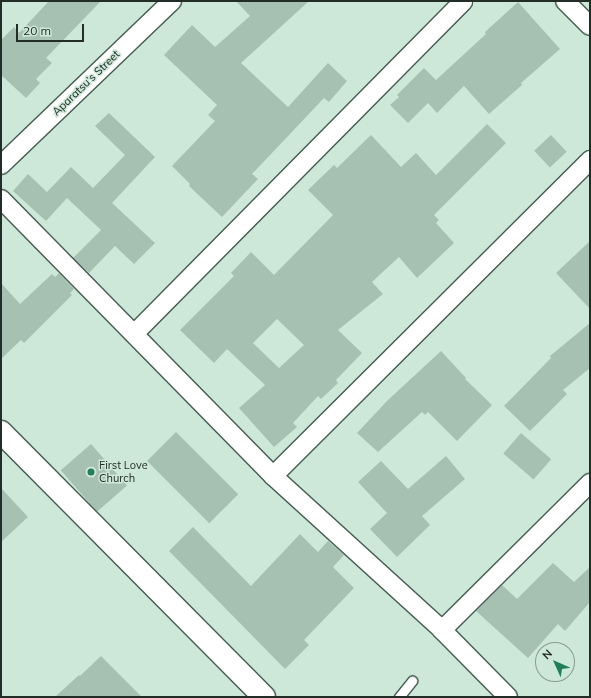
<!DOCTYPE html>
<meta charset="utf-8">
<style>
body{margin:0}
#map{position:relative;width:591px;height:698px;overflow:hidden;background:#cde8d8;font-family:Mulish,sans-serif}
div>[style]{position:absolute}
.building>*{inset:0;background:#a6c1b2;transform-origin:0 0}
.roads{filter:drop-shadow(1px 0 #465e51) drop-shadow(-1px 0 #465e51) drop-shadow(0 1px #465e51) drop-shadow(0 -1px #465e51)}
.service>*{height:9px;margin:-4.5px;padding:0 4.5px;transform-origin:4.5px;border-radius:4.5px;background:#fff}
.minor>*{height:18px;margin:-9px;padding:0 9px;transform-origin:9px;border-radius:9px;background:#fff}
.tertiary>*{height:22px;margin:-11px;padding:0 11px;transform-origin:11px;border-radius:11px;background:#fff}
.dots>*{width:11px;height:11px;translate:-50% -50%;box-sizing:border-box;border:2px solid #cde8d8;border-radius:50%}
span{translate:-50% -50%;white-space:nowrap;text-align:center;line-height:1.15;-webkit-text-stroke:3px #cde8d8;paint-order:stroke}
.street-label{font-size:11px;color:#232d28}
.poi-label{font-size:11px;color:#232d28}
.left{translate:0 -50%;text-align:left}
.frame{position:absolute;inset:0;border:2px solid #232d28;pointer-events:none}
.north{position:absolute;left:535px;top:642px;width:40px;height:40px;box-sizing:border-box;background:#cde8d8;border:1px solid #899d92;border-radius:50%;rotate:315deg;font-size:11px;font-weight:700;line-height:16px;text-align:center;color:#232d28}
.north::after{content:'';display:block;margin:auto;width:14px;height:18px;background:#207f57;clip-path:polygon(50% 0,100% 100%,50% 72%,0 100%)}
.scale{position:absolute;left:16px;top:24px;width:68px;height:18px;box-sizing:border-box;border:2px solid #232d28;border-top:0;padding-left:5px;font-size:12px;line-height:14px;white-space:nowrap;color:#232d28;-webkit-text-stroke:3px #cde8d8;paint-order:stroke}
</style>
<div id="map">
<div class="building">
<div style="clip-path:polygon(49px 1px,101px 1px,46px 58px,52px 63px,36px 79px,40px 83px,26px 98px,1px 75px,1px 40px,14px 27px,19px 33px)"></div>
<div style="clip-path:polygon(236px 1px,309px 1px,241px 63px,288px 107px,328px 63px,347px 81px,329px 102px,324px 98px,252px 174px,258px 179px,222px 217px,189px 186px,190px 184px,172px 166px,215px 121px,208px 115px,217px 105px,164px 55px,192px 25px,215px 47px,250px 16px)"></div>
<div style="clip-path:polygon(518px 2px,560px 49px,521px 83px,522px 85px,489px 114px,464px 86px,437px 113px,428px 103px,408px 123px,390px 105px,399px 97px,397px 95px,424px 68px,436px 80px,486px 34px,485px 32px)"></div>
<div style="clip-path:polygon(109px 113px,155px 157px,112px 203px,155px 243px,134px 264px,115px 246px,89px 273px,73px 258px,101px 230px,67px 198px,46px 221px,13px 191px,28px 174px,47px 192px,71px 167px,93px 188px,125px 155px,95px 126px)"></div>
<div style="clip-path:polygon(evenodd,487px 124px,506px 143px,434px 215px,439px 220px,436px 223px,454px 243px,417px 278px,399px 257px,372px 282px,383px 294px,338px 330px,362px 353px,336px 380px,338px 383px,321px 399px,318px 396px,293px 423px,297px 427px,274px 447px,239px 408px,265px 385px,227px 349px,214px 363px,180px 330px,234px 276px,231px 273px,251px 252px,274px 275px,333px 215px,308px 190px,334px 165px,337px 168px,371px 135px,401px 167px,416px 153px,436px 175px,487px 124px,277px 319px,304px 345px,279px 368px,253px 343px,277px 319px)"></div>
<div style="left:551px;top:135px;width:23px;height:23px;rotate:47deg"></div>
<div style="clip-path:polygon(590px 241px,590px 309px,556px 273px)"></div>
<div style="clip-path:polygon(59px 273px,74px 289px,70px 293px,72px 295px,24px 343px,21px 340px,1px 359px,1px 283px,20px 304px,52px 274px,55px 277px)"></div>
<div style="clip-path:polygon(590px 323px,590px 368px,563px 390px,567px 394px,530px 431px,504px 406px,551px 358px,550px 356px)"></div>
<div style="clip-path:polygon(441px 351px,466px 378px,465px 379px,492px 405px,457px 441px,428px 412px,425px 415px,422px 412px,378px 452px,357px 433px,388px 400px)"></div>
<div style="left:176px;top:432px;width:88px;height:41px;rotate:45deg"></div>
<div style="left:521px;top:433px;width:40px;height:27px;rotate:41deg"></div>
<div style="left:91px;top:444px;width:55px;height:40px;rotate:49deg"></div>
<div style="clip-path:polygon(446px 456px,465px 479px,422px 516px,430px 525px,397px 557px,370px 529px,387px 513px,358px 482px,381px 461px,408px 489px)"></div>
<div style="clip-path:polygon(1px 488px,28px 517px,1px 542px)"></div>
<div style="clip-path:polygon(193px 527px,251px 586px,300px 534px,318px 552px,328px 541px,344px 555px,333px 567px,354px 588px,304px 640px,309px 645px,285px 669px,169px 551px)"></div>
<div style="clip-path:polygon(553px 563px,574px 582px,590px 567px,590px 602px,565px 631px,558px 624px,528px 658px,476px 611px,502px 585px,517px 599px)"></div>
<div style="clip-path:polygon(101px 656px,142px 697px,55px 697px,79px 675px,80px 676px)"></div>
</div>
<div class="roads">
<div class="service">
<div style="left:399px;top:697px;width:21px;rotate:-51deg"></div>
</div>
<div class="minor">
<div style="left:565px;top:1px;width:35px;rotate:45deg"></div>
<div style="left:1px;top:165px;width:237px;rotate:-43.8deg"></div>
<div style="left:1px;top:199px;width:388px;rotate:45.5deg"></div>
<div style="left:273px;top:476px;width:229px;rotate:42.3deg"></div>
<div style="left:442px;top:630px;width:94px;rotate:45.4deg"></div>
<div style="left:134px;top:334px;width:468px;rotate:-45.3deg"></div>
<div style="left:273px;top:476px;width:448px;rotate:-44.9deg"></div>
<div style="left:442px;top:630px;width:209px;rotate:-44.8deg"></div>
</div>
<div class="tertiary">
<div style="left:1px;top:432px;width:373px;rotate:45.2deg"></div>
</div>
</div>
<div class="dots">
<div style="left:91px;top:472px;background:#207f57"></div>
</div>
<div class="street-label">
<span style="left:86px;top:83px;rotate:-44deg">Aparatsu’s Street</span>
</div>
<div class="poi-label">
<span class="left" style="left:99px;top:472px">First Love<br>Church</span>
</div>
<div class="frame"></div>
<div class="north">N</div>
<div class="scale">20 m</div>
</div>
